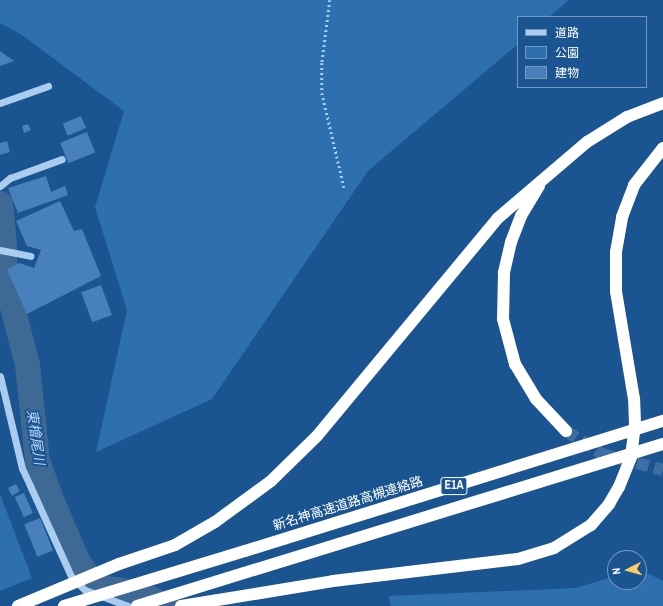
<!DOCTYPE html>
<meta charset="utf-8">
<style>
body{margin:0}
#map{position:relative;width:663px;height:606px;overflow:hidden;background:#1a5491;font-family:"Archivo Narrow","Noto Sans JP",sans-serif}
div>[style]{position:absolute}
.green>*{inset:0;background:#2d6faf}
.river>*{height:25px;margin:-12.5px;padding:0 12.5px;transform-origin:12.5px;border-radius:12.5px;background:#3f6995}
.building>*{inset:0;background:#4780ba;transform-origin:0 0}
.highway-tunnel>*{height:12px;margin-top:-6px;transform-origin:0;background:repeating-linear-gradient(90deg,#3c6ea2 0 12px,transparent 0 18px)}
.path>*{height:2.5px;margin-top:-1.25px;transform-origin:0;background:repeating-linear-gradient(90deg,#a9ccef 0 2px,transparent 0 5px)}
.minor>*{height:7px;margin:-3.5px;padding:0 3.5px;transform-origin:3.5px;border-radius:3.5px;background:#a9ccef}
.highway>*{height:12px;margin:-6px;padding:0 6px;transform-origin:6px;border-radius:6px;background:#fff}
.highway-bridge>*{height:12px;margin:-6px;padding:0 6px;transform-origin:6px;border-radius:6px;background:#fff}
span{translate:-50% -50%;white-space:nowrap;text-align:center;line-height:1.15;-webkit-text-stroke:3.5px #1a5491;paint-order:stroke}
.shield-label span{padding:1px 3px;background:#1a5491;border:1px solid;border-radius:3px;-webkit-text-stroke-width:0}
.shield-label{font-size:12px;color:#fff;font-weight:700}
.street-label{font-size:13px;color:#fff}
.water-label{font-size:14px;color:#b5d6f6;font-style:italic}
.legend{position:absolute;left:517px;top:16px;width:130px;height:72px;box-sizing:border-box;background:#1a5491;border:1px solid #7698bd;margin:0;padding:5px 7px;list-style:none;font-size:12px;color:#fff}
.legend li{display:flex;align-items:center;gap:8px;height:20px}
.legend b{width:20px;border:1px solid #7698bd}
.north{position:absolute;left:607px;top:550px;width:40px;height:40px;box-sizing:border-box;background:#1a5491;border:1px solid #7698bd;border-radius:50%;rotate:264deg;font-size:11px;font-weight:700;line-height:16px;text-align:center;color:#fff}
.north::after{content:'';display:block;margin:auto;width:14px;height:18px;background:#ffcb67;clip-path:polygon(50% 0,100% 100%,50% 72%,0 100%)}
</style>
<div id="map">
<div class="green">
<div style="clip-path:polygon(0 0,569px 0,549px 17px,518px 17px,518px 44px,368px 171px,212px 399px,96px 452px,127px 310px,95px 207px,124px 111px,22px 35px,0 23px)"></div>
<div style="clip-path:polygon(0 494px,32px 578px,0 591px)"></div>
<div style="clip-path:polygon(639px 569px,663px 581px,663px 606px,391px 606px,388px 596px,576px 588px,615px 576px,615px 582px,639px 582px)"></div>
</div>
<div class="river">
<div style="left:0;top:203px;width:41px;rotate:84.4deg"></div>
<div style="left:4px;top:244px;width:32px;rotate:90deg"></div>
<div style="left:4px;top:276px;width:91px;rotate:75.4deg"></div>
<div style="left:27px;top:364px;width:97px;rotate:84.1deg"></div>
<div style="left:37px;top:460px;width:47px;rotate:70deg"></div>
<div style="left:53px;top:504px;width:63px;rotate:66.7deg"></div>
<div style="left:78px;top:562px;width:29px;rotate:55deg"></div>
<div style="left:95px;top:586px;width:46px;rotate:8.8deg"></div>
<div style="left:140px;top:593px;width:30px;rotate:26deg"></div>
</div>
<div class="building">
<div style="clip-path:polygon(0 51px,14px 61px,0 66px)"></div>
<div style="left:81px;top:116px;width:13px;height:20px;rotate:67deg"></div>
<div style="clip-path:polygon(28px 124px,31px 130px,24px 133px,22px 126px)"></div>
<div style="left:87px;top:132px;width:22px;height:29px;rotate:68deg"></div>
<div style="clip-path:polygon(7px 141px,10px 152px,0 155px,0 143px)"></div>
<div style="clip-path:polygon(46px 176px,51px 192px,65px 186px,68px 195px,18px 213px,8px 188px)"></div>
<div style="clip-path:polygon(60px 201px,74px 231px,82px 229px,101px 276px,27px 314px,7px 270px,19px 263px,34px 268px,41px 250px,27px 246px,16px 221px)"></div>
<div style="left:101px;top:285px;width:32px;height:21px;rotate:70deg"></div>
<div style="clip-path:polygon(16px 484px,20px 491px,12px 496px,8px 488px)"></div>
<div style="left:24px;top:493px;width:22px;height:10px;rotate:66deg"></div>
<div style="left:40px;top:518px;width:35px;height:17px;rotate:68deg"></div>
</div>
<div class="highway-tunnel">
<div style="left:566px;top:431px;width:43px;rotate:32.6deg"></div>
<div style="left:602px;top:454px;width:63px;rotate:14.7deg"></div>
</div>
<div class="path">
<div style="left:330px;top:0;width:64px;rotate:97.2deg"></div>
<div style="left:322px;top:63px;width:30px;rotate:90deg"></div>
<div style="left:322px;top:93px;width:97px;rotate:76.8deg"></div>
</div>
<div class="minor">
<div style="left:0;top:103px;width:51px;rotate:-19.5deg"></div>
<div style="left:0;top:186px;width:13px;rotate:-39deg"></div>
<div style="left:10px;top:178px;width:55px;rotate:-20.1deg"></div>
<div style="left:0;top:250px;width:31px;rotate:11deg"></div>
<div style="left:0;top:376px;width:95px;rotate:76.6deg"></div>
<div style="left:22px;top:468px;width:121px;rotate:65.6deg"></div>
<div style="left:72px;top:578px;width:18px;rotate:43deg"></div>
<div style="left:85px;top:590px;width:46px;rotate:20.4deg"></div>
</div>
<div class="highway">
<div style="left:539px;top:186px;width:35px;rotate:121deg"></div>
<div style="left:521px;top:216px;width:28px;rotate:111deg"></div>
<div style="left:511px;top:242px;width:32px;rotate:103deg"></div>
<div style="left:504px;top:273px;width:46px;rotate:91.2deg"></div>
<div style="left:503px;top:319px;width:47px;rotate:75.1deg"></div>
<div style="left:515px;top:364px;width:41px;rotate:59deg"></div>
<div style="left:536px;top:399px;width:44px;rotate:46.8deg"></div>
<div style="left:634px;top:399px;width:109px;rotate:-99.5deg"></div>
<div style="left:616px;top:292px;width:40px;rotate:-90deg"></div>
<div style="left:616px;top:252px;width:36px;rotate:-80deg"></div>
<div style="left:622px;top:217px;width:34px;rotate:-69deg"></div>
<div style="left:634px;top:185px;width:47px;rotate:-51.9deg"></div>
<div style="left:215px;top:522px;width:69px;rotate:-36.2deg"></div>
<div style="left:271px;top:481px;width:64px;rotate:-44.4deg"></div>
<div style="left:317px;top:436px;width:283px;rotate:-50.3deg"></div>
<div style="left:498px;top:218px;width:117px;rotate:-40.5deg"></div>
<div style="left:587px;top:142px;width:47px;rotate:-32deg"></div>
<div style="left:627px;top:117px;width:39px;rotate:-21deg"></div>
<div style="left:245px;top:551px;width:438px;rotate:-17.3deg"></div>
<div style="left:137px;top:606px;width:550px;rotate:-17.12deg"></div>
<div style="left:181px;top:606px;width:154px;rotate:-9.3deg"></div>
<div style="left:333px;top:581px;width:186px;rotate:-6.8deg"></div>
<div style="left:518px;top:559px;width:38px;rotate:-17deg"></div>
<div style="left:554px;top:548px;width:44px;rotate:-31.9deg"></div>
<div style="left:591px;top:525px;width:28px;rotate:-49deg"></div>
<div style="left:609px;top:504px;width:20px;rotate:-60deg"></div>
</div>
<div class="highway-bridge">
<div style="left:619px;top:487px;width:32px;rotate:-68deg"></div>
<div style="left:631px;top:457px;width:33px;rotate:-83deg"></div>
<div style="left:635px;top:424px;width:25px;rotate:-92deg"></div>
<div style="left:18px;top:606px;width:109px;rotate:-22.6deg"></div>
<div style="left:119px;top:564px;width:59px;rotate:-18.7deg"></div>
<div style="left:175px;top:545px;width:46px;rotate:-29.9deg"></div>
<div style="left:64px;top:606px;width:189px;rotate:-16.9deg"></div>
</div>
<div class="shield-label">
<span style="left:454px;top:486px">E1A</span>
</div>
<div class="street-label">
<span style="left:348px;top:504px;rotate:-17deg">新名神高速道路高槻連絡路</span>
</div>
<div class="water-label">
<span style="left:36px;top:437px;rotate:82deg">東檜尾川</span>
</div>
<ul class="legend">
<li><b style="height:5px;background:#a9ccef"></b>道路</li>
<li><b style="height:11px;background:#2d6faf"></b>公園</li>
<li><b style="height:11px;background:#4780ba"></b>建物</li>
</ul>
<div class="north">N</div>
</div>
